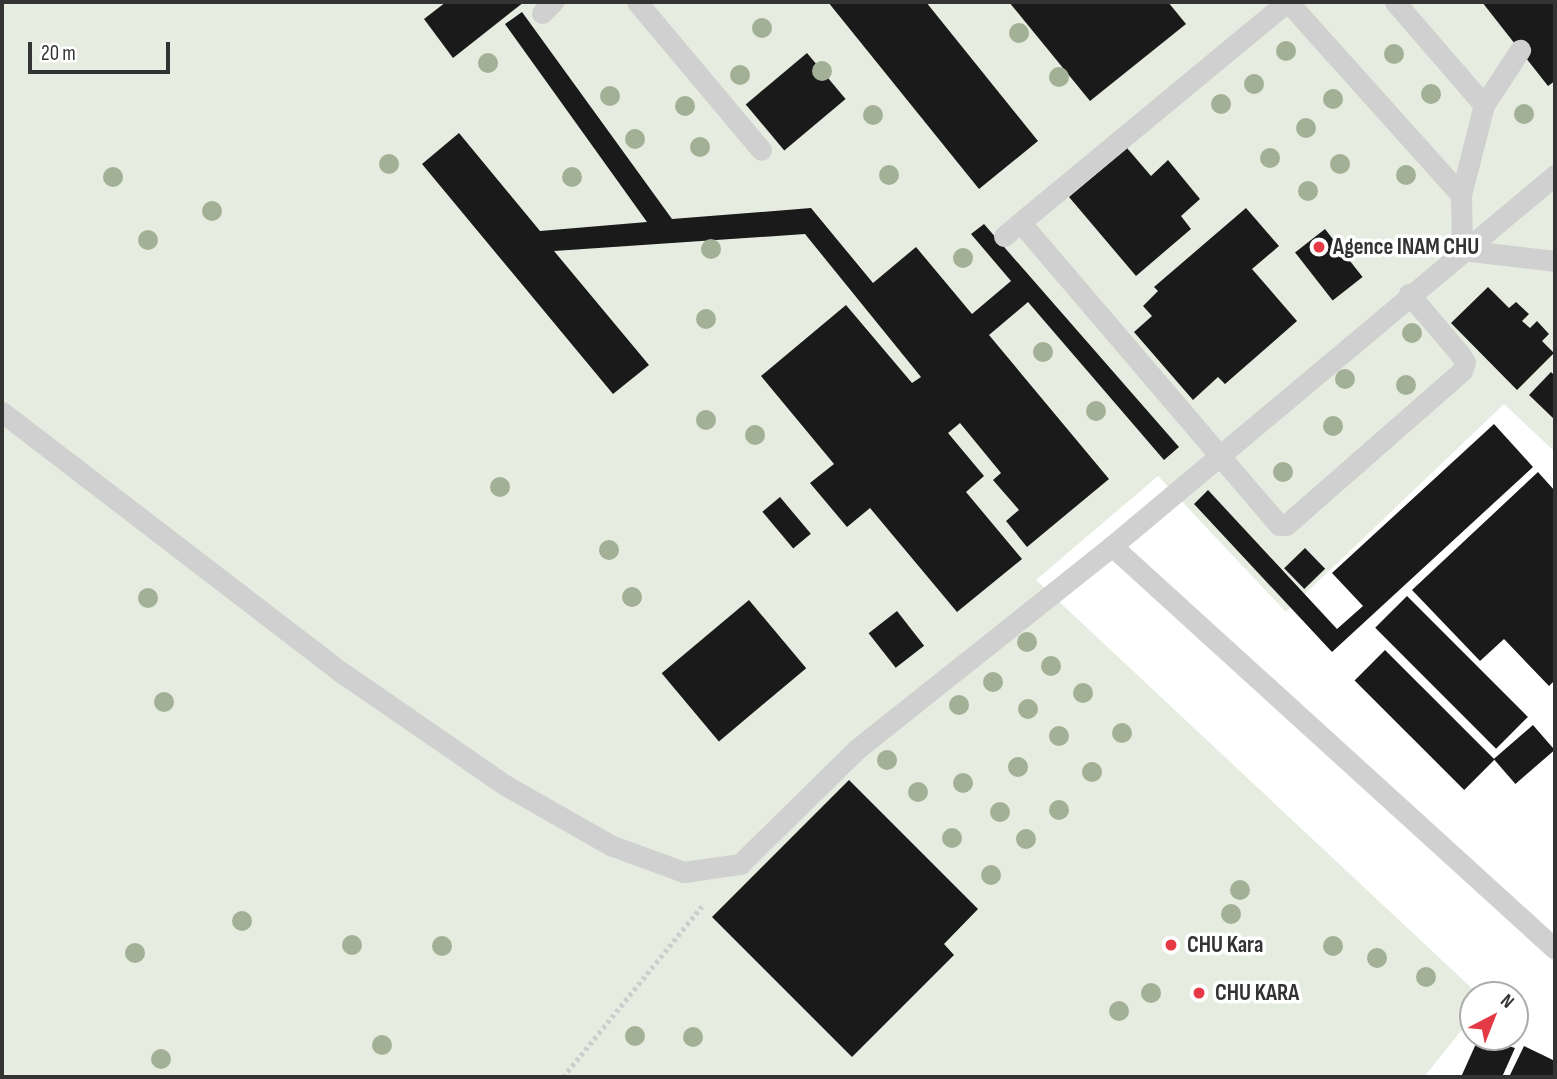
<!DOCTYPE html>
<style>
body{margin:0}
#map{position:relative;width:1557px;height:1079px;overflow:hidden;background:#fff;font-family:"Sofia Sans Condensed",sans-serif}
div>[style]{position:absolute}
.green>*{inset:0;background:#e6ecdf}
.building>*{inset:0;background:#1a1a1a;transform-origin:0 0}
.path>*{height:4.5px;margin-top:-2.25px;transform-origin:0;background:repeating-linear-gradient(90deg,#cdcdcd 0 3.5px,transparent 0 7px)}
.lane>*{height:21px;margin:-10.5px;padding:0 10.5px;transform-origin:10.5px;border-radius:10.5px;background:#d0d0d0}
.trees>*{width:20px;height:20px;margin:-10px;border-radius:50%;background:#a2b095}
.dots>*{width:19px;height:19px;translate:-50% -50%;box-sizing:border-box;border:4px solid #fff;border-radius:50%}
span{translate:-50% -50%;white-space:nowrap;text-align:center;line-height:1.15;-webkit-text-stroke:7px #fff;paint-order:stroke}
.poi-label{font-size:23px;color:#333;font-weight:700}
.left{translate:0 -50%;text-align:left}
.frame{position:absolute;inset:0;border:4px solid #333;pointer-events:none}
.north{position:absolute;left:1459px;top:981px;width:70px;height:70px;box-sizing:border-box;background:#fff;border:2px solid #adadad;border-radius:50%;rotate:42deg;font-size:19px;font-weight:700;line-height:28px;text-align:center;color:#333}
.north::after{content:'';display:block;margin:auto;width:24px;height:32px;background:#e63946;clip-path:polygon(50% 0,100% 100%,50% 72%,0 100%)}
.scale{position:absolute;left:28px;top:42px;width:142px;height:32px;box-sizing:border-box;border:4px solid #333;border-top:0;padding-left:9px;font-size:21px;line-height:24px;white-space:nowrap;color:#333;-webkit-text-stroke:5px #fff;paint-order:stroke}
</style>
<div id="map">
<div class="green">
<div style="clip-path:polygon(2px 2px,1555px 2px,1555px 452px,1504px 404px,1286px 612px,1158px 476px,1036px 580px,1479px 995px,1473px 995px,1473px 1016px,1424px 1077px,2px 1077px)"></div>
</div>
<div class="building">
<div style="clip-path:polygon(446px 2px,524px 2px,453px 58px,424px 19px)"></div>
<div style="clip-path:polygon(828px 2px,926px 2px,1038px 141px,979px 189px)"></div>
<div style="clip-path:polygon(1009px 2px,1168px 2px,1186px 24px,1090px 101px)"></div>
<div style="clip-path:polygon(1482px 2px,1555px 2px,1555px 81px,1548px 86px)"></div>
<div style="clip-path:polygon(522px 12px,672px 219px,811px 208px,873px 283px,916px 247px,972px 314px,1011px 281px,971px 234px,984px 224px,1179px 447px,1164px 460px,1028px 302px,989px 335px,1109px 479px,1027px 547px,1006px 521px,1019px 510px,993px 480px,1001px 473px,960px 423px,948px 433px,984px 476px,966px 492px,1022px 559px,957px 612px,870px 508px,847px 527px,810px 483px,834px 464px,761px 376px,846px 305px,912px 383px,921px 377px,805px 234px,554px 251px,649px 365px,613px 394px,422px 164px,459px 133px,540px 231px,647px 222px,505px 24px)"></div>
<div style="left:807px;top:53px;width:60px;height:80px;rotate:50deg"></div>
<div style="clip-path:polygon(1127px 148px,1151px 176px,1168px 160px,1200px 199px,1181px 216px,1191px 229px,1136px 276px,1069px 197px)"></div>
<div style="clip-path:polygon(1246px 208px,1279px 246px,1252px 269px,1297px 321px,1225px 384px,1218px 377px,1193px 400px,1134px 332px,1152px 316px,1143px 306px,1158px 291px,1154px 287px)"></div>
<div style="left:1325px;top:229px;width:61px;height:38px;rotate:52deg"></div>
<div style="clip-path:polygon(1488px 287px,1509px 308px,1516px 302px,1529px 314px,1522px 321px,1530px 328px,1537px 321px,1549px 334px,1542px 341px,1554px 353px,1517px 390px,1451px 323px)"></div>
<div style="clip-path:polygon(1551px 372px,1555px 376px,1554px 419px,1529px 395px)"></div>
<div style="clip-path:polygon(1494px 424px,1533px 467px,1332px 652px,1194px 504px,1208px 490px,1337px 629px,1363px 606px,1332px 573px)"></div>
<div style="clip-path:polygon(1538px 472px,1555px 491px,1555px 680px,1549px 686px,1504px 639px,1480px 661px,1412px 590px)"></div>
<div style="left:780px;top:497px;width:48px;height:23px;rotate:50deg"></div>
<div style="left:1305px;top:548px;width:29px;height:29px;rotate:46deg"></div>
<div style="left:1407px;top:596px;width:171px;height:45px;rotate:45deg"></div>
<div style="left:749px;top:600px;width:89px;height:114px;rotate:50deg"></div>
<div style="left:897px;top:611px;width:44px;height:36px;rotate:52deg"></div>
<div style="left:1385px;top:650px;width:155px;height:43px;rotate:45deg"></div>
<div style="left:1533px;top:725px;width:33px;height:52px;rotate:49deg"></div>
<div style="clip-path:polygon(849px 780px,978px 909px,944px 944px,954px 955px,852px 1057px,712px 917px)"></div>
<div style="clip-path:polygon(1479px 1037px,1515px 1048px,1502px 1077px,1461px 1077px)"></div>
<div style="clip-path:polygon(1524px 1046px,1555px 1061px,1555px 1077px,1509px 1077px)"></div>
</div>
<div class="path">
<div style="left:563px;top:1077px;width:220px;rotate:-50.9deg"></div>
</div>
<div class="lane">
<div style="left:637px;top:2px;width:193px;rotate:50deg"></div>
<div style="left:1288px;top:2px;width:259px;rotate:48.1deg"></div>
<div style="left:1461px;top:195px;width:55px;rotate:89deg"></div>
<div style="left:1462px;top:250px;width:94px;rotate:6.7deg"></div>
<div style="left:1395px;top:2px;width:136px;rotate:49.2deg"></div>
<div style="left:542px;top:13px;width:16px;rotate:-45deg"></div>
<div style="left:1461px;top:195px;width:93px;rotate:-75.7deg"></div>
<div style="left:1484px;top:105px;width:66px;rotate:-56.8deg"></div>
<div style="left:1021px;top:223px;width:397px;rotate:49.5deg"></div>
<div style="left:1279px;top:525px;width:7px"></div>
<div style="left:1286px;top:525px;width:234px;rotate:-41.2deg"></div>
<div style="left:1462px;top:371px;width:9px;rotate:-72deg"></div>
<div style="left:1465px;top:362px;width:9px;rotate:-122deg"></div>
<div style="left:1460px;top:354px;width:79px;rotate:-130.4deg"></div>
<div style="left:1004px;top:236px;width:367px;rotate:-39.6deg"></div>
<div style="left:2px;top:412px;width:431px;rotate:37.5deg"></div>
<div style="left:344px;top:674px;width:196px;rotate:34.6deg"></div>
<div style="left:505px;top:785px;width:121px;rotate:29.7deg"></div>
<div style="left:610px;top:845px;width:79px;rotate:20deg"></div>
<div style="left:684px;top:872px;width:57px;rotate:-8.1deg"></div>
<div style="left:740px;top:864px;width:164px;rotate:-44.5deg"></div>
<div style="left:857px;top:749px;width:326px;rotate:-38.5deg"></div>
<div style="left:1112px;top:546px;width:578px;rotate:-39.95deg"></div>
<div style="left:1112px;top:546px;width:599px;rotate:42.29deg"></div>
</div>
<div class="trees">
<div style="left:762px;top:28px"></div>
<div style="left:1019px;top:33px"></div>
<div style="left:1286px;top:51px"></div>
<div style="left:1394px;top:54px"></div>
<div style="left:488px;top:63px"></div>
<div style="left:822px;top:71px"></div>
<div style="left:740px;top:75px"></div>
<div style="left:1059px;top:77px"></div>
<div style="left:1254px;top:84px"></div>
<div style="left:1431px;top:94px"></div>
<div style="left:610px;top:96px"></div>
<div style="left:1333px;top:99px"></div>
<div style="left:1221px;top:104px"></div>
<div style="left:685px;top:106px"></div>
<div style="left:1524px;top:114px"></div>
<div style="left:873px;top:115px"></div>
<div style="left:1306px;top:128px"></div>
<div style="left:635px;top:139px"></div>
<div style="left:700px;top:147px"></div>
<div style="left:1270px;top:158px"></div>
<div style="left:389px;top:164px"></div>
<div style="left:1340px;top:164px"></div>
<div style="left:889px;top:175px"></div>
<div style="left:1406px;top:175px"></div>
<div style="left:113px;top:177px"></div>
<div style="left:572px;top:177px"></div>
<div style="left:1308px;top:191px"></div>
<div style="left:212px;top:211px"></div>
<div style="left:148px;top:240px"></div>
<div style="left:711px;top:249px"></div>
<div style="left:963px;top:258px"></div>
<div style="left:706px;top:319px"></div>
<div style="left:1412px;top:333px"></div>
<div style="left:1043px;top:352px"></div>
<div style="left:1345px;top:379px"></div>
<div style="left:1406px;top:385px"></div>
<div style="left:1096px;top:411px"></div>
<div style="left:706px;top:420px"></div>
<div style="left:1333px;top:426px"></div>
<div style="left:755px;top:435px"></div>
<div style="left:1283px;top:472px"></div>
<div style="left:500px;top:487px"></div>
<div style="left:609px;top:550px"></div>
<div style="left:632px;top:597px"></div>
<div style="left:148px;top:598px"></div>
<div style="left:1027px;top:642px"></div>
<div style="left:1051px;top:666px"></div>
<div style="left:993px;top:682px"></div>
<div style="left:1083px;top:693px"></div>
<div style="left:164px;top:702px"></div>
<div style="left:959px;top:705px"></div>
<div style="left:1028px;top:709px"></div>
<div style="left:1122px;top:733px"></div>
<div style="left:1059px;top:736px"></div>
<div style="left:887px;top:760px"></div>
<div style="left:1018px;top:767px"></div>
<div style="left:1092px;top:772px"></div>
<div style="left:963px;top:783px"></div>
<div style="left:918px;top:792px"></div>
<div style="left:1059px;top:810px"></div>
<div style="left:1000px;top:812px"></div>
<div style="left:952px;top:838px"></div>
<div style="left:1026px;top:839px"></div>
<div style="left:991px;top:875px"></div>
<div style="left:1240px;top:890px"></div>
<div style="left:1231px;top:914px"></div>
<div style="left:242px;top:921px"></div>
<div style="left:352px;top:945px"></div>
<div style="left:442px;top:946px"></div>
<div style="left:1333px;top:946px"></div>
<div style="left:135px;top:953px"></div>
<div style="left:1377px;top:958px"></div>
<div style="left:1426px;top:977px"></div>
<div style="left:1151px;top:993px"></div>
<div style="left:1119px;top:1011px"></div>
<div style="left:635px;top:1036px"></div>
<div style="left:693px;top:1037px"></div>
<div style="left:382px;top:1045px"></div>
<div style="left:161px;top:1059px"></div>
</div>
<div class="dots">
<div style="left:1319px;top:247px;background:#e63946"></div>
<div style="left:1171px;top:945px;background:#e63946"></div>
<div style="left:1199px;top:993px;background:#e63946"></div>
</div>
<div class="poi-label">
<span class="left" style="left:1333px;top:247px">Agence INAM CHU</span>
<span class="left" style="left:1187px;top:945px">CHU Kara</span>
<span class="left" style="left:1215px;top:993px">CHU KARA</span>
</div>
<div class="frame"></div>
<div class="north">N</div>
<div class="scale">20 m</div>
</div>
